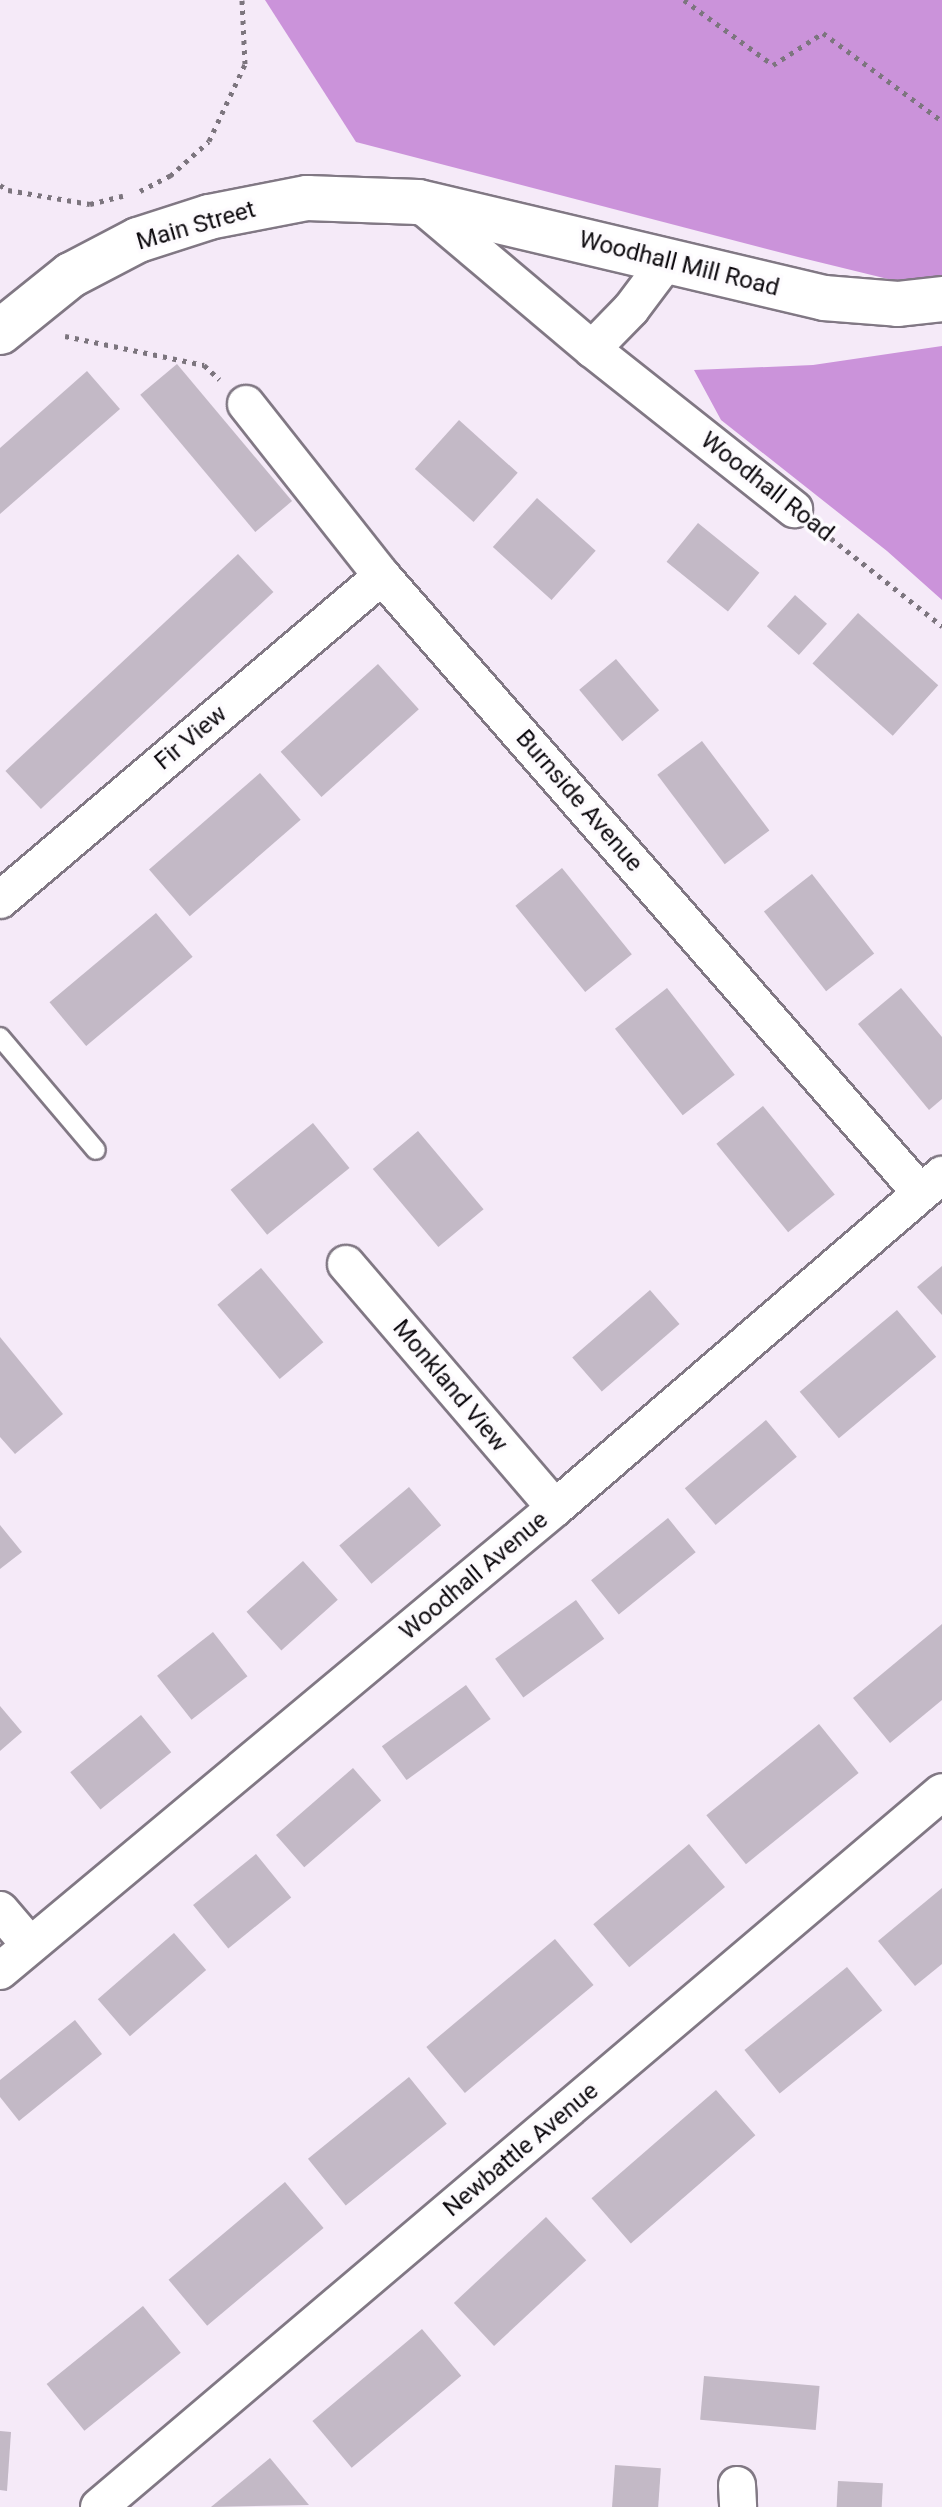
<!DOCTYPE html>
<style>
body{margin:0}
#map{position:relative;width:942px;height:2507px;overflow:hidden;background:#f5eaf8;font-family:Roboto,sans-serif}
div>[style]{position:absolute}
.forest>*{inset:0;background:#cb93da}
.building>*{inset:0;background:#c3b9c6;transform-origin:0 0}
.path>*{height:5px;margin-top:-2.5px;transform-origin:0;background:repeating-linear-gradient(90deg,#7c757e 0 4px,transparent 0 10px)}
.roads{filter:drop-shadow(2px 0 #817884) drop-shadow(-2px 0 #817884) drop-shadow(0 2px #817884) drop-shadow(0 -2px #817884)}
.service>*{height:18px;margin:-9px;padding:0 9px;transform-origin:9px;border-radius:9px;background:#fff}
.minor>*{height:36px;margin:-18px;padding:0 18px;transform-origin:18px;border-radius:18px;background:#fff}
.secondary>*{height:44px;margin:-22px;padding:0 22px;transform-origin:22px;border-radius:22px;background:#fff}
span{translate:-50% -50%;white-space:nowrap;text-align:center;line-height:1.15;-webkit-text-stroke:7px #fdfbfe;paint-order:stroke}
.street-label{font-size:24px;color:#0e0b0f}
</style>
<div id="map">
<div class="forest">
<div style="clip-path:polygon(265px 0,942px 0,942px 288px,933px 290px,798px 257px,356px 142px)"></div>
<div style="clip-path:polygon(942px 346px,942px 600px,887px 551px,721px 420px,694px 370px,813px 365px)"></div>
</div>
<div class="building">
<div style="left:177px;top:364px;width:179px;height:48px;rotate:50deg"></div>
<div style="clip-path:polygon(87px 371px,120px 409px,0 514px,0 448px)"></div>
<div style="left:459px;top:420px;width:79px;height:66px;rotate:42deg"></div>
<div style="left:537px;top:498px;width:79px;height:66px;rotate:42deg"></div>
<div style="left:698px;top:523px;width:79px;height:50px;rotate:39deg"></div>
<div style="left:238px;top:554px;width:52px;height:318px;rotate:47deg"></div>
<div style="left:795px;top:595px;width:43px;height:42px;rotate:42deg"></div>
<div style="left:858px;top:613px;width:108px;height:68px;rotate:42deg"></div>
<div style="left:616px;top:659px;width:67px;height:48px;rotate:50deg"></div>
<div style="left:378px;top:664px;width:61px;height:131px;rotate:48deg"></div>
<div style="left:702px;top:741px;width:112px;height:56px;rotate:53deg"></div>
<div style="left:260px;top:773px;width:62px;height:147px;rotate:49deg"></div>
<div style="left:562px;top:868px;width:111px;height:60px;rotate:51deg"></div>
<div style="left:812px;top:874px;width:101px;height:61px;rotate:52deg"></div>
<div style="left:156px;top:913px;width:57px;height:139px;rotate:50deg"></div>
<div style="left:667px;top:988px;width:110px;height:66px;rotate:52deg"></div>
<div style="clip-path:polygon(901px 988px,942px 1037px,942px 1099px,929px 1110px,858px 1024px)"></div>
<div style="left:763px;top:1106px;width:114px;height:60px;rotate:51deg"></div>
<div style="left:313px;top:1123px;width:58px;height:106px;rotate:51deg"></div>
<div style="left:418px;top:1131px;width:102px;height:59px;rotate:50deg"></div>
<div style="clip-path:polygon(942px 1266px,942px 1315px,917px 1287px)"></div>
<div style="left:261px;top:1268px;width:97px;height:57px;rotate:50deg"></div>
<div style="left:650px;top:1290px;width:45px;height:103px;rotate:49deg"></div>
<div style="left:897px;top:1310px;width:61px;height:127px;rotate:50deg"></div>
<div style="clip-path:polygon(0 1337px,63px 1414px,15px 1454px,0 1437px)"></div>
<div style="left:766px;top:1420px;width:48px;height:106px;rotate:50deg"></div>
<div style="left:409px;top:1487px;width:50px;height:91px;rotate:50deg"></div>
<div style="left:668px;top:1518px;width:44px;height:99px;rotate:51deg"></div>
<div style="clip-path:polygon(0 1525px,22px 1552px,0 1569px)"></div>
<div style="left:303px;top:1561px;width:52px;height:76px;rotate:48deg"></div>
<div style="left:576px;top:1600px;width:48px;height:100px;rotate:54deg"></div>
<div style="clip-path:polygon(942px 1624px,942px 1700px,890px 1743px,853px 1698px)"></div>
<div style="left:213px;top:1632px;width:56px;height:71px;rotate:52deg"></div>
<div style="left:466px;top:1685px;width:42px;height:104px;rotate:54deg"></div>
<div style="clip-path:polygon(0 1706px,22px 1732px,0 1751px)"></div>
<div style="left:141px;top:1715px;width:48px;height:91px;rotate:51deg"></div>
<div style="left:819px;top:1724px;width:63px;height:145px;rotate:51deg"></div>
<div style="left:353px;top:1768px;width:43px;height:102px;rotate:49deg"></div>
<div style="left:689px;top:1844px;width:56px;height:125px;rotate:50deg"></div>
<div style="left:256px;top:1854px;width:56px;height:81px;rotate:51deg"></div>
<div style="clip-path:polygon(942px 1888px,942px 1964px,915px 1986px,878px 1941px)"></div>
<div style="left:174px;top:1933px;width:49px;height:101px;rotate:49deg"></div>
<div style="left:555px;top:1939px;width:60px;height:168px;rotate:50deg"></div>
<div style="left:847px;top:1967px;width:56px;height:132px;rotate:51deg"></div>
<div style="clip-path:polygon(75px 2020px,102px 2054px,19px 2121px,0 2097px,0 2080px)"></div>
<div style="left:409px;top:2077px;width:60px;height:130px;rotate:51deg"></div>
<div style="left:716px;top:2090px;width:60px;height:165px;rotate:49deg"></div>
<div style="left:285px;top:2182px;width:60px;height:152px;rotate:50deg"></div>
<div style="left:546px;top:2217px;width:59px;height:126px;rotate:47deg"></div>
<div style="left:143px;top:2306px;width:60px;height:124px;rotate:51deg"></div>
<div style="left:422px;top:2329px;width:61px;height:143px;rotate:50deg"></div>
<div style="left:704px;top:2376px;width:116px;height:44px;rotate:5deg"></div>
<div style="clip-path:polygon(0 2431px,11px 2432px,7px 2491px,0 2490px)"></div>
<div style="clip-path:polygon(270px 2458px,309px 2505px,211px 2507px)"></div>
<div style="left:615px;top:2465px;width:46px;height:42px;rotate:4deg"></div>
<div style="left:838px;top:2481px;width:45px;height:26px;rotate:3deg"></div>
</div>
<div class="path">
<div style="left:684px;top:0;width:110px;rotate:36.1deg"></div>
<div style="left:773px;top:65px;width:59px;rotate:-32.6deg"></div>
<div style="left:823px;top:33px;width:148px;rotate:36.5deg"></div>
<div style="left:0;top:185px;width:9px;rotate:32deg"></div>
<div style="left:8px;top:190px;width:83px;rotate:9.7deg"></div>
<div style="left:90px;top:204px;width:34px;rotate:-14deg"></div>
<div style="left:140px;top:191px;width:34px;rotate:-27deg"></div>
<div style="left:170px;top:176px;width:52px;rotate:-41.9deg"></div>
<div style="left:209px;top:141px;width:85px;rotate:-64.9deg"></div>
<div style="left:245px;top:64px;width:64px;rotate:-92.7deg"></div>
<div style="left:65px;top:336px;width:142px;rotate:11.8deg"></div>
<div style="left:204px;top:365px;width:21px;rotate:43deg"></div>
<div style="left:823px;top:532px;width:152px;rotate:38.3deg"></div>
</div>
<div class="roads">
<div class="service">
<div style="left:0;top:1037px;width:148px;rotate:49.7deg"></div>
</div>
<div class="minor">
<div style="left:418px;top:202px;width:228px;rotate:40.2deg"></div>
<div style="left:592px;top:349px;width:258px;rotate:38.4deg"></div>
<div style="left:592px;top:349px;width:56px;rotate:-45.7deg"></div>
<div style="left:631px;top:309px;width:60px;rotate:-53.1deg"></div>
<div style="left:246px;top:404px;width:219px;rotate:51.7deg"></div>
<div style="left:382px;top:576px;width:818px;rotate:48.87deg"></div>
<div style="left:0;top:900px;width:501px;rotate:-40.3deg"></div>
<div style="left:346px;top:1264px;width:321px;rotate:49.4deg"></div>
<div style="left:0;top:1910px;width:46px;rotate:49.4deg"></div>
<div style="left:0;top:1971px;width:723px;rotate:-39.84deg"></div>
<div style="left:555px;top:1508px;width:511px;rotate:-40.71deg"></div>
<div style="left:737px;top:2485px;width:22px;rotate:87deg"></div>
<div style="left:99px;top:2507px;width:1105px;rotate:-40.3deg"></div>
</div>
<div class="secondary">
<div style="left:0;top:332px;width:91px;rotate:-38.8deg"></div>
<div style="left:71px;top:275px;width:76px;rotate:-27.6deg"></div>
<div style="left:138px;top:240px;width:75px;rotate:-17.9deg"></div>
<div style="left:209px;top:217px;width:100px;rotate:-11deg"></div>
<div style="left:307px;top:198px;width:111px;rotate:2.1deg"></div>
<div style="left:418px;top:202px;width:417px;rotate:13.3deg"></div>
<div style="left:824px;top:298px;width:74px;rotate:4.6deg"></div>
<div style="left:898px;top:304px;width:44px;rotate:-6.5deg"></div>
</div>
</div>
<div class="street-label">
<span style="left:196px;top:226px;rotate:-16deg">Main Street</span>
<span style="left:679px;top:264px;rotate:14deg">Woodhall Mill Road</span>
<span style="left:767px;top:487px;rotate:38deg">Woodhall Road</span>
<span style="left:191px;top:738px;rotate:-40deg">Fir View</span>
<span style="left:579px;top:801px;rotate:49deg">Burnside Avenue</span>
<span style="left:450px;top:1386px;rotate:50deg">Monkland View</span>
<span style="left:474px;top:1576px;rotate:-40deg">Woodhall Avenue</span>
<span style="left:521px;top:2150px;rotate:-40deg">Newbattle Avenue</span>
</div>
</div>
